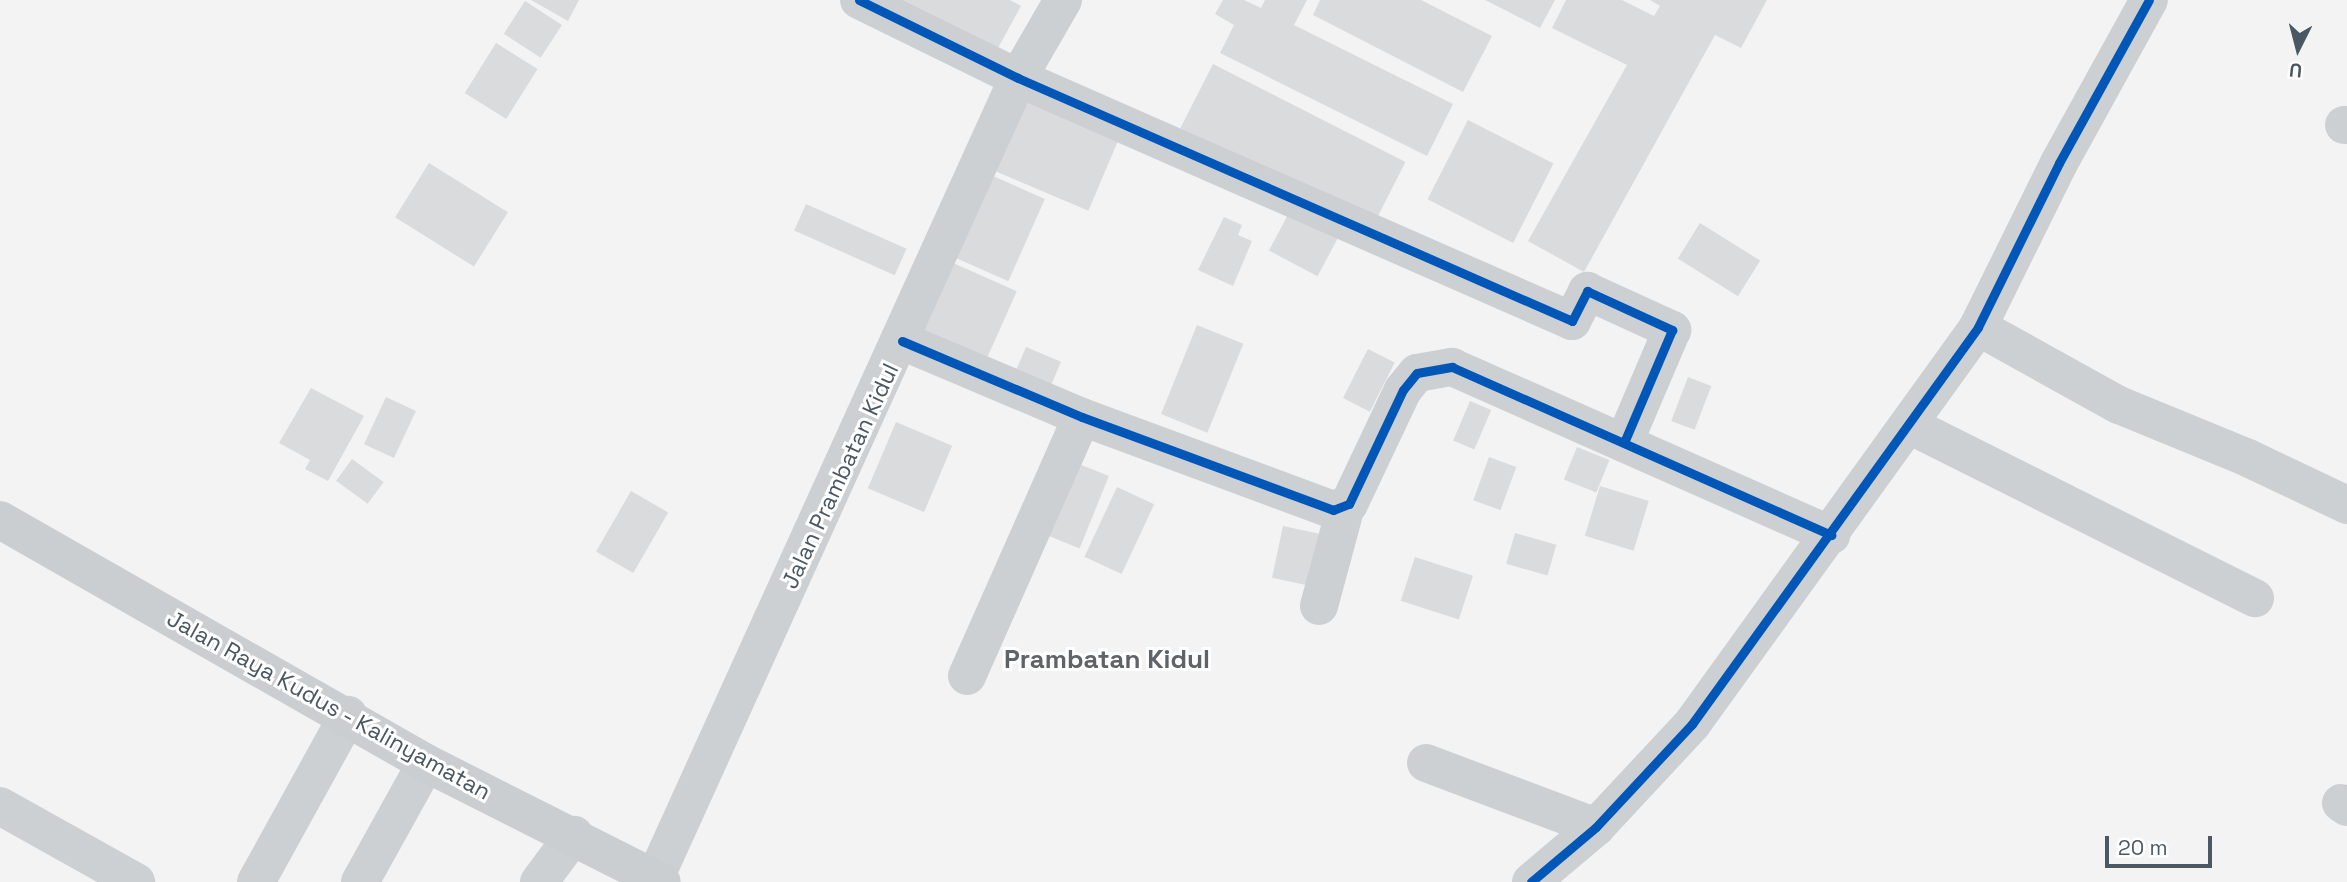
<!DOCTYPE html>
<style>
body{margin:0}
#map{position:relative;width:2347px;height:882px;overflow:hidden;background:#f4f3f3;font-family:"Space Grotesk",sans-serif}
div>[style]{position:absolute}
.building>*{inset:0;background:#dadbdc;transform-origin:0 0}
.minor>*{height:38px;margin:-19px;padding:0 19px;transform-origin:19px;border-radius:19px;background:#cdd0d2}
.major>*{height:38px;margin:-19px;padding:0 19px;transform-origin:19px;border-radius:19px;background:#caced0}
.cycleway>*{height:9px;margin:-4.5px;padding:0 4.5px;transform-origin:4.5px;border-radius:4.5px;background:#0057b8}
span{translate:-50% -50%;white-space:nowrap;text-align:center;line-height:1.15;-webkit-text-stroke:6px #fff;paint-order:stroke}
.street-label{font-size:23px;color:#495862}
.quarter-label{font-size:26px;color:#5e6468;font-weight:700}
.north{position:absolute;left:2263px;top:14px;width:70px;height:70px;-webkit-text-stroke:5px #fff;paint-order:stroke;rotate:186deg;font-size:19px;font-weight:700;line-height:28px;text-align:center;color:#495862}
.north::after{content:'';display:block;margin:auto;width:24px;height:32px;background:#495862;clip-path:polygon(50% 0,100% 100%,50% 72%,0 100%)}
.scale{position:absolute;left:2105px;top:836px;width:107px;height:32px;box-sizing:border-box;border:4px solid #495862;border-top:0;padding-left:9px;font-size:21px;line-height:24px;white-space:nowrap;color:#495862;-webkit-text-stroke:5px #fff;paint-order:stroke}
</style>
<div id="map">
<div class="building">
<div style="clip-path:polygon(531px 0,579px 0,568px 21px)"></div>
<div style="clip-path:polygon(881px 0,1010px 0,1021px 6px,992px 59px)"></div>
<div style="clip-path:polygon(1223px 0,1244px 0,1261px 8px,1265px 0,1307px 0,1294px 25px,1453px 104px,1427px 156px,1220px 53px,1234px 25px,1215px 14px)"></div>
<div style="clip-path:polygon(1320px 0,1421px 0,1492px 36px,1463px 92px,1313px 15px)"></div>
<div style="clip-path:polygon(1485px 0,1555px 0,1540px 28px)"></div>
<div style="clip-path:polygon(1566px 0,1622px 0,1654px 16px,1660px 6px,1650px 0,1767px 0,1741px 48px,1715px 35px,1584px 272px,1528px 241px,1627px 65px,1552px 28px)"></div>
<div style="left:525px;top:1px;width:44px;height:39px;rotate:33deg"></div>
<div style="left:496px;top:43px;width:49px;height:59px;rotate:32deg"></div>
<div style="left:1213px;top:64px;width:216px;height:72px;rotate:27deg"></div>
<div style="left:1029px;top:92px;width:101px;height:86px;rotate:23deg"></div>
<div style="left:1468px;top:120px;width:96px;height:89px;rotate:27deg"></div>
<div style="left:429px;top:163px;width:93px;height:64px;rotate:32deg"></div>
<div style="left:991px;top:175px;width:59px;height:90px;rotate:24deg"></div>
<div style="left:806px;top:204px;width:110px;height:29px;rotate:24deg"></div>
<div style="left:1291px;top:209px;width:55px;height:47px;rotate:28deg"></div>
<div style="clip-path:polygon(1224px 217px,1242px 225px,1238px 235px,1252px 241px,1233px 286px,1198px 270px)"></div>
<div style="left:1700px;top:223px;width:71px;height:42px;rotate:32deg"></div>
<div style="left:951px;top:262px;width:72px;height:78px;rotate:24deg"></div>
<div style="left:1197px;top:325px;width:50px;height:96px;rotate:22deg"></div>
<div style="left:1026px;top:347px;width:38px;height:38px;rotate:23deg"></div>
<div style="left:1368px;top:349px;width:30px;height:55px;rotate:27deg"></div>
<div style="left:1688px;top:377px;width:25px;height:47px;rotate:21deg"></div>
<div style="clip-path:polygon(311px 388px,364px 416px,328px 481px,305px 469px,310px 460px,279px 443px)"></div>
<div style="left:386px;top:397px;width:33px;height:52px;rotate:25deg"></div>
<div style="left:1470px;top:401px;width:23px;height:43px;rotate:23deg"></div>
<div style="left:896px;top:422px;width:61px;height:72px;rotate:23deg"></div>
<div style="left:1577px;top:447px;width:35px;height:35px;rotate:22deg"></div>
<div style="left:1489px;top:457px;width:29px;height:46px;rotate:20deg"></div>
<div style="left:352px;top:459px;width:39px;height:27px;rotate:36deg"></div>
<div style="left:1069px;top:460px;width:43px;height:78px;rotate:22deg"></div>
<div style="left:1600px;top:486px;width:51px;height:52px;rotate:17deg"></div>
<div style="left:1117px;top:487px;width:41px;height:77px;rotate:25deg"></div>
<div style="left:631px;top:491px;width:43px;height:70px;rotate:30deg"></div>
<div style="left:1283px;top:526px;width:42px;height:53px;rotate:12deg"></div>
<div style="left:1515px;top:533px;width:43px;height:32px;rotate:16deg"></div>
<div style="left:1415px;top:557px;width:61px;height:46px;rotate:18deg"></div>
</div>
<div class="minor">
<div style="left:859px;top:0;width:177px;rotate:26.1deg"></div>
<div style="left:1018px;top:78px;width:605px;rotate:23.68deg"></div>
<div style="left:1572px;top:321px;width:34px;rotate:-63deg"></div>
<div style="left:1587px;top:291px;width:94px;rotate:24.6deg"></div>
<div style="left:1672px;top:330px;width:120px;rotate:113.1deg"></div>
<div style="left:2344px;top:125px;width:3px"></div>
<div style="left:1978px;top:327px;width:161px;rotate:29deg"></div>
<div style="left:2119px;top:405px;width:139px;rotate:22.3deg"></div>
<div style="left:2248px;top:458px;width:110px;rotate:25.4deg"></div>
<div style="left:902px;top:341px;width:195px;rotate:22.9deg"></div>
<div style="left:1082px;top:417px;width:268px;rotate:20.3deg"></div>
<div style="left:1333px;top:510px;width:17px;rotate:-21deg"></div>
<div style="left:1349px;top:504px;width:126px;rotate:-64.7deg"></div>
<div style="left:1403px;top:390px;width:22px;rotate:-51deg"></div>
<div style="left:1417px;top:373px;width:36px;rotate:-10deg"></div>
<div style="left:1452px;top:367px;width:415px;rotate:23.9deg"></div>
<div style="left:1909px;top:425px;width:387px;rotate:26.6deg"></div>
<div style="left:1319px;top:606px;width:104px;rotate:-74.9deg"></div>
<div style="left:967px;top:676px;width:283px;rotate:-66.1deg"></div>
<div style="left:1426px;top:763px;width:182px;rotate:20.6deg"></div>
<div style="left:2341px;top:803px;width:7px;rotate:34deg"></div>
<div style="left:0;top:806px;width:156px;rotate:29.2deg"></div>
<div style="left:655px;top:878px;width:879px;rotate:-65.59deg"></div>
<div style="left:1018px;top:78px;width:90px;rotate:-60deg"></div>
<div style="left:256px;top:882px;width:191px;rotate:-61.1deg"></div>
<div style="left:360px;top:882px;width:136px;rotate:-61deg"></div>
<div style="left:539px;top:882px;width:59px;rotate:-53.3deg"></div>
<div style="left:1531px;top:882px;width:85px;rotate:-40.2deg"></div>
<div style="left:1596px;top:827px;width:141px;rotate:-47deg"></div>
<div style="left:1692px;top:724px;width:489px;rotate:-54.2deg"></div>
<div style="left:1978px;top:327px;width:183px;rotate:-63.7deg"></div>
<div style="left:2059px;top:163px;width:186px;rotate:-61.1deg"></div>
</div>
<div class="major">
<div style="left:0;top:520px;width:490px;rotate:29.7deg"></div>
<div style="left:426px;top:763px;width:264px;rotate:26.8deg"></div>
</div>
<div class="cycleway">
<div style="left:859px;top:0;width:177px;rotate:26.1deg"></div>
<div style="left:1018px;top:78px;width:605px;rotate:23.68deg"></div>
<div style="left:1572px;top:321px;width:34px;rotate:-63deg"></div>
<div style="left:1587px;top:291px;width:94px;rotate:24.6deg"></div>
<div style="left:1672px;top:330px;width:120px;rotate:113.1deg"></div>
<div style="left:902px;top:341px;width:195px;rotate:22.9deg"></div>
<div style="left:1082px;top:417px;width:268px;rotate:20.3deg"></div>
<div style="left:1333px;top:510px;width:17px;rotate:-21deg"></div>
<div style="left:1349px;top:504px;width:126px;rotate:-64.7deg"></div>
<div style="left:1403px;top:390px;width:22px;rotate:-51deg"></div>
<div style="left:1417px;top:373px;width:36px;rotate:-10deg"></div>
<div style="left:1452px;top:367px;width:415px;rotate:23.9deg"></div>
<div style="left:1531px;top:882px;width:85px;rotate:-40.2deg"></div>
<div style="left:1596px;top:827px;width:141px;rotate:-47deg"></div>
<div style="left:1692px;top:724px;width:489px;rotate:-54.2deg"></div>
<div style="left:1978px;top:327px;width:183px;rotate:-63.7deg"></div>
<div style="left:2059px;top:163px;width:186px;rotate:-61.1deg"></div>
</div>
<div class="street-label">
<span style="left:840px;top:476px;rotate:-65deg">Jalan Prambatan Kidul</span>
<span style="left:329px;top:705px;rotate:29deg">Jalan Raya Kudus - Kalinyamatan</span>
</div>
<div class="quarter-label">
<span style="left:1107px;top:660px">Prambatan Kidul</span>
</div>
<div class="north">U</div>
<div class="scale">20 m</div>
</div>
